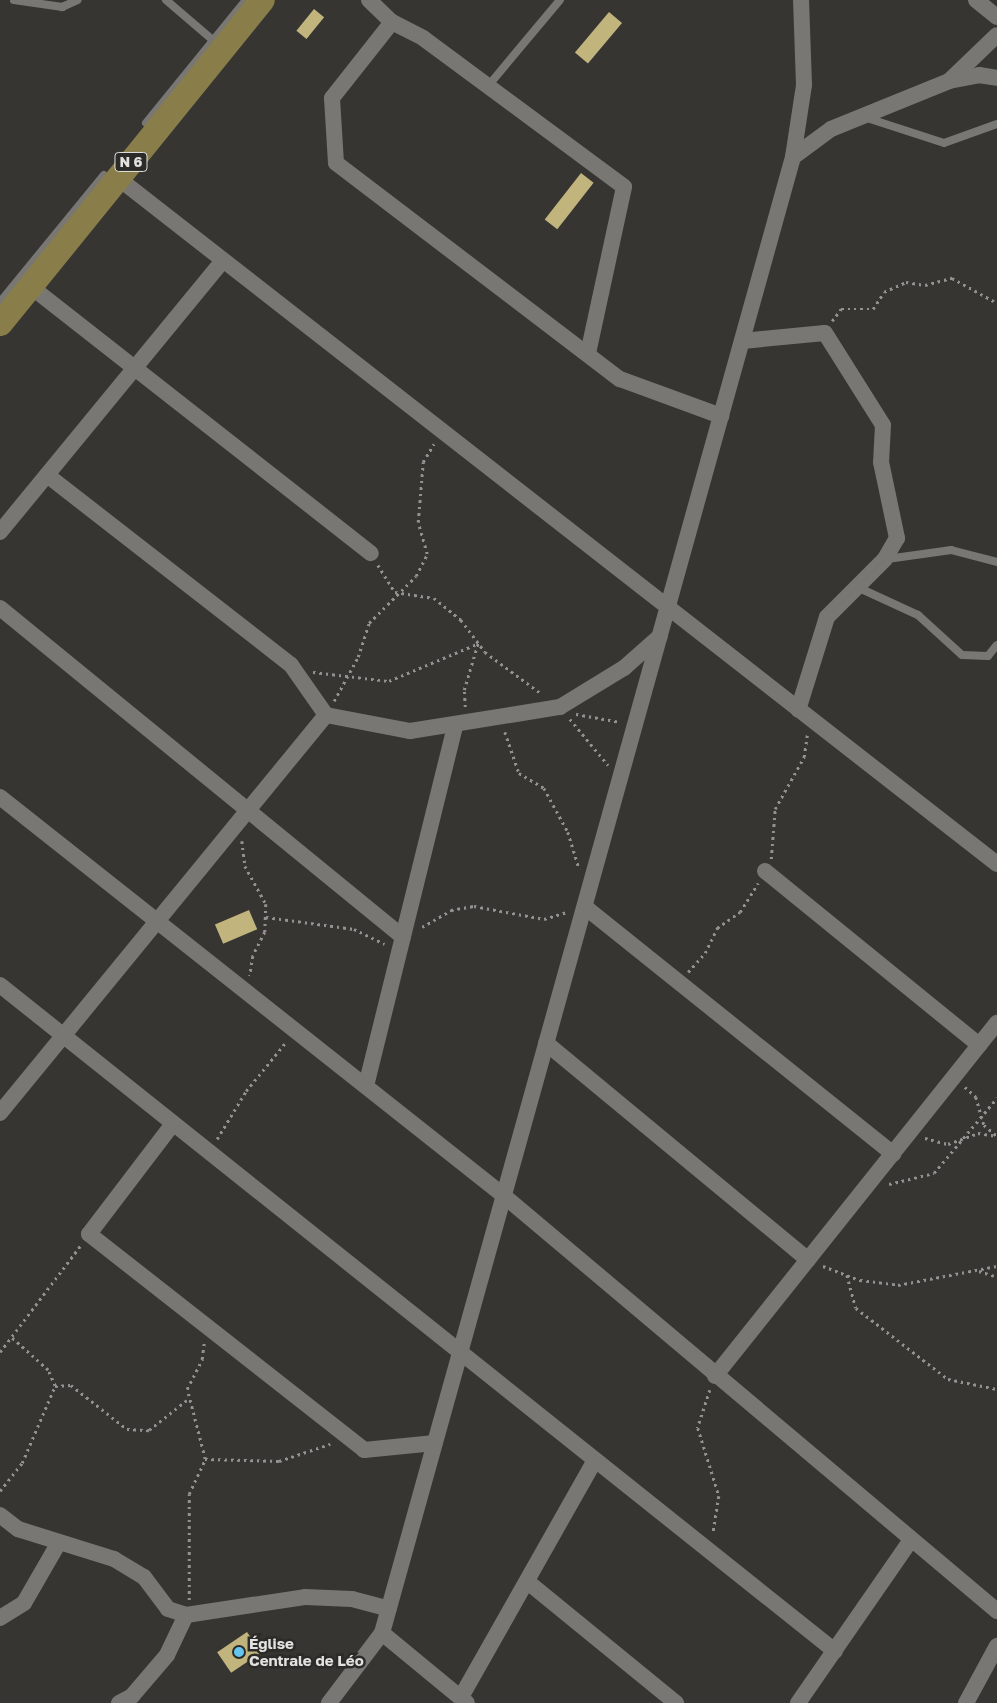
<!DOCTYPE html>
<meta charset="utf-8">
<style>
body{margin:0}
#map{position:relative;width:997px;height:1703px;overflow:hidden;background:#363532;font-family:"Golos Text",sans-serif}
div>[style]{position:absolute}
.building>*{inset:0;background:#c2b47d;transform-origin:0 0}
.path>*{height:2.5px;margin-top:-1.25px;transform-origin:0;background:repeating-linear-gradient(90deg,#939290 0 2.5px,transparent 0 6.5px)}
.service>*{height:8px;margin:-4px;padding:0 4px;transform-origin:4px;border-radius:4px;background:#787773}
.minor>*{height:16px;margin:-8px;padding:0 8px;transform-origin:8px;border-radius:8px;background:#787773}
.primary>*{height:25px;margin:-12.5px;padding:0 12.5px;transform-origin:12.5px;border-radius:12.5px;background:#897d4a}
.dots>*{width:14px;height:14px;translate:-50% -50%;box-sizing:border-box;border:2px solid #2c2b28;border-radius:50%}
span{translate:-50% -50%;white-space:nowrap;text-align:center;line-height:1.15;-webkit-text-stroke:5px #2c2b28;paint-order:stroke}
.shield-label span{padding:1px 4px;background:#2c2b28;border:1px solid;border-radius:4px;-webkit-text-stroke-width:0}
.shield-label{font-size:14px;color:#e2e2e0;font-weight:700}
.poi-label{font-size:15px;color:#e2e2e0;font-weight:700}
.left{translate:0 -50%;text-align:left}
</style>
<div id="map">
<div class="building">
<div style="left:314px;top:9px;width:13px;height:28px;rotate:39deg"></div>
<div style="left:609px;top:12px;width:17px;height:53px;rotate:40deg"></div>
<div style="left:581px;top:173px;width:16px;height:59px;rotate:38deg"></div>
<div style="left:249px;top:910px;width:21px;height:37px;rotate:67deg"></div>
<div style="left:247px;top:1632px;width:25px;height:36px;rotate:56deg"></div>
</div>
<div class="path">
<div style="left:832px;top:321px;width:15px;rotate:-53deg"></div>
<div style="left:841px;top:309px;width:32px"></div>
<div style="left:873px;top:309px;width:20px;rotate:-57deg"></div>
<div style="left:884px;top:292px;width:24px;rotate:-24deg"></div>
<div style="left:906px;top:282px;width:19px;rotate:9deg"></div>
<div style="left:925px;top:285px;width:28px;rotate:-15deg"></div>
<div style="left:952px;top:278px;width:51px;rotate:29.1deg"></div>
<div style="left:378px;top:565px;width:32px;rotate:58deg"></div>
<div style="left:395px;top:592px;width:39px;rotate:9deg"></div>
<div style="left:434px;top:598px;width:35px;rotate:39deg"></div>
<div style="left:461px;top:620px;width:40px;rotate:53deg"></div>
<div style="left:485px;top:652px;width:71px;rotate:36.4deg"></div>
<div style="left:313px;top:672px;width:77px;rotate:6.8deg"></div>
<div style="left:389px;top:681px;width:95px;rotate:-22.8deg"></div>
<div style="left:334px;top:701px;width:50px;rotate:-61.4deg"></div>
<div style="left:358px;top:657px;width:36px;rotate:-72deg"></div>
<div style="left:369px;top:623px;width:66px;rotate:-45deg"></div>
<div style="left:416px;top:576px;width:25px;rotate:-63deg"></div>
<div style="left:427px;top:554px;width:33px;rotate:-106deg"></div>
<div style="left:418px;top:522px;width:60px;rotate:-85.2deg"></div>
<div style="left:423px;top:462px;width:21px;rotate:-59deg"></div>
<div style="left:465px;top:707px;width:17px;rotate:-93deg"></div>
<div style="left:464px;top:690px;width:49px;rotate:-73.4deg"></div>
<div style="left:576px;top:714px;width:45px;rotate:10.3deg"></div>
<div style="left:570px;top:719px;width:60px;rotate:50.4deg"></div>
<div style="left:505px;top:732px;width:43px;rotate:71.1deg"></div>
<div style="left:519px;top:773px;width:29px;rotate:31deg"></div>
<div style="left:544px;top:788px;width:50px;rotate:61.4deg"></div>
<div style="left:568px;top:832px;width:39px;rotate:73deg"></div>
<div style="left:242px;top:841px;width:25px;rotate:83deg"></div>
<div style="left:245px;top:866px;width:43px;rotate:61.1deg"></div>
<div style="left:266px;top:904px;width:28px;rotate:92deg"></div>
<div style="left:265px;top:932px;width:27px;rotate:117deg"></div>
<div style="left:253px;top:956px;width:20px;rotate:99deg"></div>
<div style="left:771px;top:859px;width:50px;rotate:-85.4deg"></div>
<div style="left:775px;top:809px;width:60px;rotate:-60.9deg"></div>
<div style="left:804px;top:757px;width:22px;rotate:-82deg"></div>
<div style="left:266px;top:917px;width:89px;rotate:7.8deg"></div>
<div style="left:354px;top:929px;width:34px;rotate:26deg"></div>
<div style="left:422px;top:927px;width:34px;rotate:-30deg"></div>
<div style="left:451px;top:910px;width:23px;rotate:-10deg"></div>
<div style="left:474px;top:906px;width:71px;rotate:10.5deg"></div>
<div style="left:544px;top:919px;width:24px;rotate:-17deg"></div>
<div style="left:688px;top:972px;width:25px;rotate:-48deg"></div>
<div style="left:705px;top:953px;width:28px;rotate:-64deg"></div>
<div style="left:717px;top:928px;width:28px;rotate:-35deg"></div>
<div style="left:740px;top:912px;width:34px;rotate:-58deg"></div>
<div style="left:965px;top:1087px;width:15px;rotate:42deg"></div>
<div style="left:976px;top:1097px;width:29px;rotate:74deg"></div>
<div style="left:984px;top:1125px;width:16px;rotate:40deg"></div>
<div style="left:925px;top:1138px;width:24px;rotate:15deg"></div>
<div style="left:948px;top:1144px;width:32px;rotate:-20deg"></div>
<div style="left:978px;top:1133px;width:19px;rotate:9deg"></div>
<div style="left:217px;top:1139px;width:56px;rotate:-58.9deg"></div>
<div style="left:246px;top:1091px;width:63px;rotate:-50.8deg"></div>
<div style="left:889px;top:1184px;width:46px;rotate:-13.7deg"></div>
<div style="left:934px;top:1173px;width:98px;rotate:-50deg"></div>
<div style="left:823px;top:1266px;width:40px;rotate:21deg"></div>
<div style="left:860px;top:1280px;width:38px;rotate:7deg"></div>
<div style="left:898px;top:1285px;width:101px;rotate:-10.9deg"></div>
<div style="left:979px;top:1271px;width:19px;rotate:18deg"></div>
<div style="left:847px;top:1275px;width:34px;rotate:75deg"></div>
<div style="left:856px;top:1308px;width:116px;rotate:37.7deg"></div>
<div style="left:948px;top:1379px;width:50px;rotate:11.5deg"></div>
<div style="left:0;top:1352px;width:134px;rotate:-52.9deg"></div>
<div style="left:55px;top:1386px;width:16px;rotate:-4deg"></div>
<div style="left:71px;top:1385px;width:71px;rotate:38.2deg"></div>
<div style="left:127px;top:1429px;width:22px;rotate:3deg"></div>
<div style="left:149px;top:1430px;width:48px;rotate:-38.3deg"></div>
<div style="left:710px;top:1390px;width:40px;rotate:108deg"></div>
<div style="left:698px;top:1428px;width:71px;rotate:72.8deg"></div>
<div style="left:719px;top:1496px;width:38px;rotate:99deg"></div>
<div style="left:205px;top:1459px;width:74px;rotate:1.5deg"></div>
<div style="left:279px;top:1461px;width:54px;rotate:-18.4deg"></div>
<div style="left:0;top:1491px;width:36px;rotate:-52deg"></div>
<div style="left:22px;top:1463px;width:84px;rotate:-66.8deg"></div>
<div style="left:55px;top:1386px;width:17px;rotate:-114deg"></div>
<div style="left:48px;top:1370px;width:50px;rotate:-138.3deg"></div>
<div style="left:189px;top:1600px;width:106px;rotate:-90deg"></div>
<div style="left:189px;top:1494px;width:38px;rotate:-65deg"></div>
<div style="left:205px;top:1459px;width:72px;rotate:-104.4deg"></div>
<div style="left:187px;top:1389px;width:34px;rotate:-63deg"></div>
<div style="left:202px;top:1359px;width:16px;rotate:-83deg"></div>
</div>
<div class="service">
<div style="left:14px;top:0;width:49px;rotate:8.3deg"></div>
<div style="left:62px;top:7px;width:17px;rotate:-24deg"></div>
<div style="left:166px;top:0;width:65px;rotate:40.6deg"></div>
<div style="left:488px;top:86px;width:112px;rotate:-50.1deg"></div>
<div style="left:867px;top:118px;width:81px;rotate:18deg"></div>
<div style="left:944px;top:143px;width:56px;rotate:-19.7deg"></div>
<div style="left:146px;top:123px;width:159px;rotate:-50.9deg"></div>
<div style="left:0;top:302px;width:164px;rotate:-50.7deg"></div>
<div style="left:887px;top:559px;width:65px;rotate:-8deg"></div>
<div style="left:951px;top:550px;width:48px;rotate:14.6deg"></div>
<div style="left:857px;top:587px;width:67px;rotate:24.7deg"></div>
<div style="left:918px;top:615px;width:59px;rotate:42.3deg"></div>
<div style="left:962px;top:655px;width:26px;rotate:2deg"></div>
<div style="left:988px;top:656px;width:14px;rotate:-51deg"></div>
</div>
<div class="minor">
<div style="left:369px;top:0;width:32px;rotate:44deg"></div>
<div style="left:392px;top:22px;width:35px;rotate:27deg"></div>
<div style="left:423px;top:38px;width:250px;rotate:36.5deg"></div>
<div style="left:624px;top:187px;width:171px;rotate:102.2deg"></div>
<div style="left:976px;top:0;width:27px;rotate:39deg"></div>
<div style="left:392px;top:22px;width:97px;rotate:128.3deg"></div>
<div style="left:332px;top:98px;width:65px;rotate:86.5deg"></div>
<div style="left:336px;top:163px;width:357px;rotate:37.3deg"></div>
<div style="left:620px;top:379px;width:108px;rotate:20.1deg"></div>
<div style="left:949px;top:81px;width:66px;rotate:-43.8deg"></div>
<div style="left:793px;top:157px;width:47px;rotate:-36.4deg"></div>
<div style="left:831px;top:129px;width:127px;rotate:-22.1deg"></div>
<div style="left:949px;top:81px;width:31px;rotate:-11deg"></div>
<div style="left:979px;top:75px;width:18px;rotate:9deg"></div>
<div style="left:118px;top:178px;width:1115px;rotate:37.97deg"></div>
<div style="left:30px;top:286px;width:433px;rotate:38.1deg"></div>
<div style="left:742px;top:341px;width:83px;rotate:-5.5deg"></div>
<div style="left:825px;top:333px;width:109px;rotate:57.8deg"></div>
<div style="left:883px;top:425px;width:37px;rotate:93deg"></div>
<div style="left:881px;top:462px;width:78px;rotate:78.1deg"></div>
<div style="left:897px;top:538px;width:24px;rotate:120deg"></div>
<div style="left:885px;top:559px;width:82px;rotate:135deg"></div>
<div style="left:827px;top:617px;width:97px;rotate:107.3deg"></div>
<div style="left:47px;top:475px;width:309px;rotate:37.9deg"></div>
<div style="left:291px;top:665px;width:61px;rotate:55deg"></div>
<div style="left:326px;top:715px;width:86px;rotate:10.8deg"></div>
<div style="left:410px;top:731px;width:152px;rotate:-9.1deg"></div>
<div style="left:560px;top:707px;width:75px;rotate:-31.4deg"></div>
<div style="left:624px;top:668px;width:48px;rotate:-41.6deg"></div>
<div style="left:0;top:532px;width:350px;rotate:-50.6deg"></div>
<div style="left:0;top:608px;width:520px;rotate:39.23deg"></div>
<div style="left:0;top:797px;width:641px;rotate:38.35deg"></div>
<div style="left:503px;top:1195px;width:646px;rotate:40.1deg"></div>
<div style="left:765px;top:871px;width:276px;rotate:39.1deg"></div>
<div style="left:585px;top:907px;width:395px;rotate:38.7deg"></div>
<div style="left:0;top:985px;width:1068px;rotate:38.58deg"></div>
<div style="left:546px;top:1043px;width:340px;rotate:39.6deg"></div>
<div style="left:366px;top:1086px;width:370px;rotate:-76.1deg"></div>
<div style="left:0;top:1113px;width:514px;rotate:-50.68deg"></div>
<div style="left:172px;top:1125px;width:137px;rotate:127.3deg"></div>
<div style="left:89px;top:1234px;width:350px;rotate:38.1deg"></div>
<div style="left:364px;top:1450px;width:71px;rotate:-5.6deg"></div>
<div style="left:715px;top:1376px;width:452px;rotate:-51.4deg"></div>
<div style="left:0;top:1515px;width:23px;rotate:38deg"></div>
<div style="left:18px;top:1529px;width:101px;rotate:17.4deg"></div>
<div style="left:114px;top:1559px;width:35px;rotate:31deg"></div>
<div style="left:144px;top:1577px;width:40px;rotate:53deg"></div>
<div style="left:168px;top:1609px;width:19px;rotate:18deg"></div>
<div style="left:186px;top:1615px;width:120px;rotate:-8.6deg"></div>
<div style="left:305px;top:1597px;width:47px;rotate:2.4deg"></div>
<div style="left:352px;top:1599px;width:38px;rotate:15deg"></div>
<div style="left:529px;top:1583px;width:190px;rotate:39.2deg"></div>
<div style="left:0;top:1618px;width:28px;rotate:-32deg"></div>
<div style="left:24px;top:1603px;width:68px;rotate:-60deg"></div>
<div style="left:382px;top:1633px;width:110px;rotate:39.5deg"></div>
<div style="left:461px;top:1697px;width:270px;rotate:-60.5deg"></div>
<div style="left:119px;top:1703px;width:15px;rotate:-28deg"></div>
<div style="left:132px;top:1696px;width:54px;rotate:-49.5deg"></div>
<div style="left:167px;top:1655px;width:44px;rotate:-64.6deg"></div>
<div style="left:329px;top:1703px;width:88px;rotate:-52.9deg"></div>
<div style="left:382px;top:1633px;width:1532px;rotate:-74.44deg"></div>
<div style="left:793px;top:157px;width:73px;rotate:-81.3deg"></div>
<div style="left:804px;top:85px;width:85px;rotate:-92deg"></div>
<div style="left:798px;top:1703px;width:198px;rotate:-55.3deg"></div>
<div style="left:966px;top:1703px;width:65px;rotate:-61.5deg"></div>
</div>
<div class="primary">
<div style="left:0;top:323px;width:416px;rotate:-51deg"></div>
</div>
<div class="dots">
<div style="left:239px;top:1652px;background:#64c5ee"></div>
</div>
<div class="shield-label">
<span style="left:131px;top:162px">N 6</span>
</div>
<div class="poi-label">
<span class="left" style="left:249px;top:1652px">Église<br>Centrale de Léo</span>
</div>
</div>
